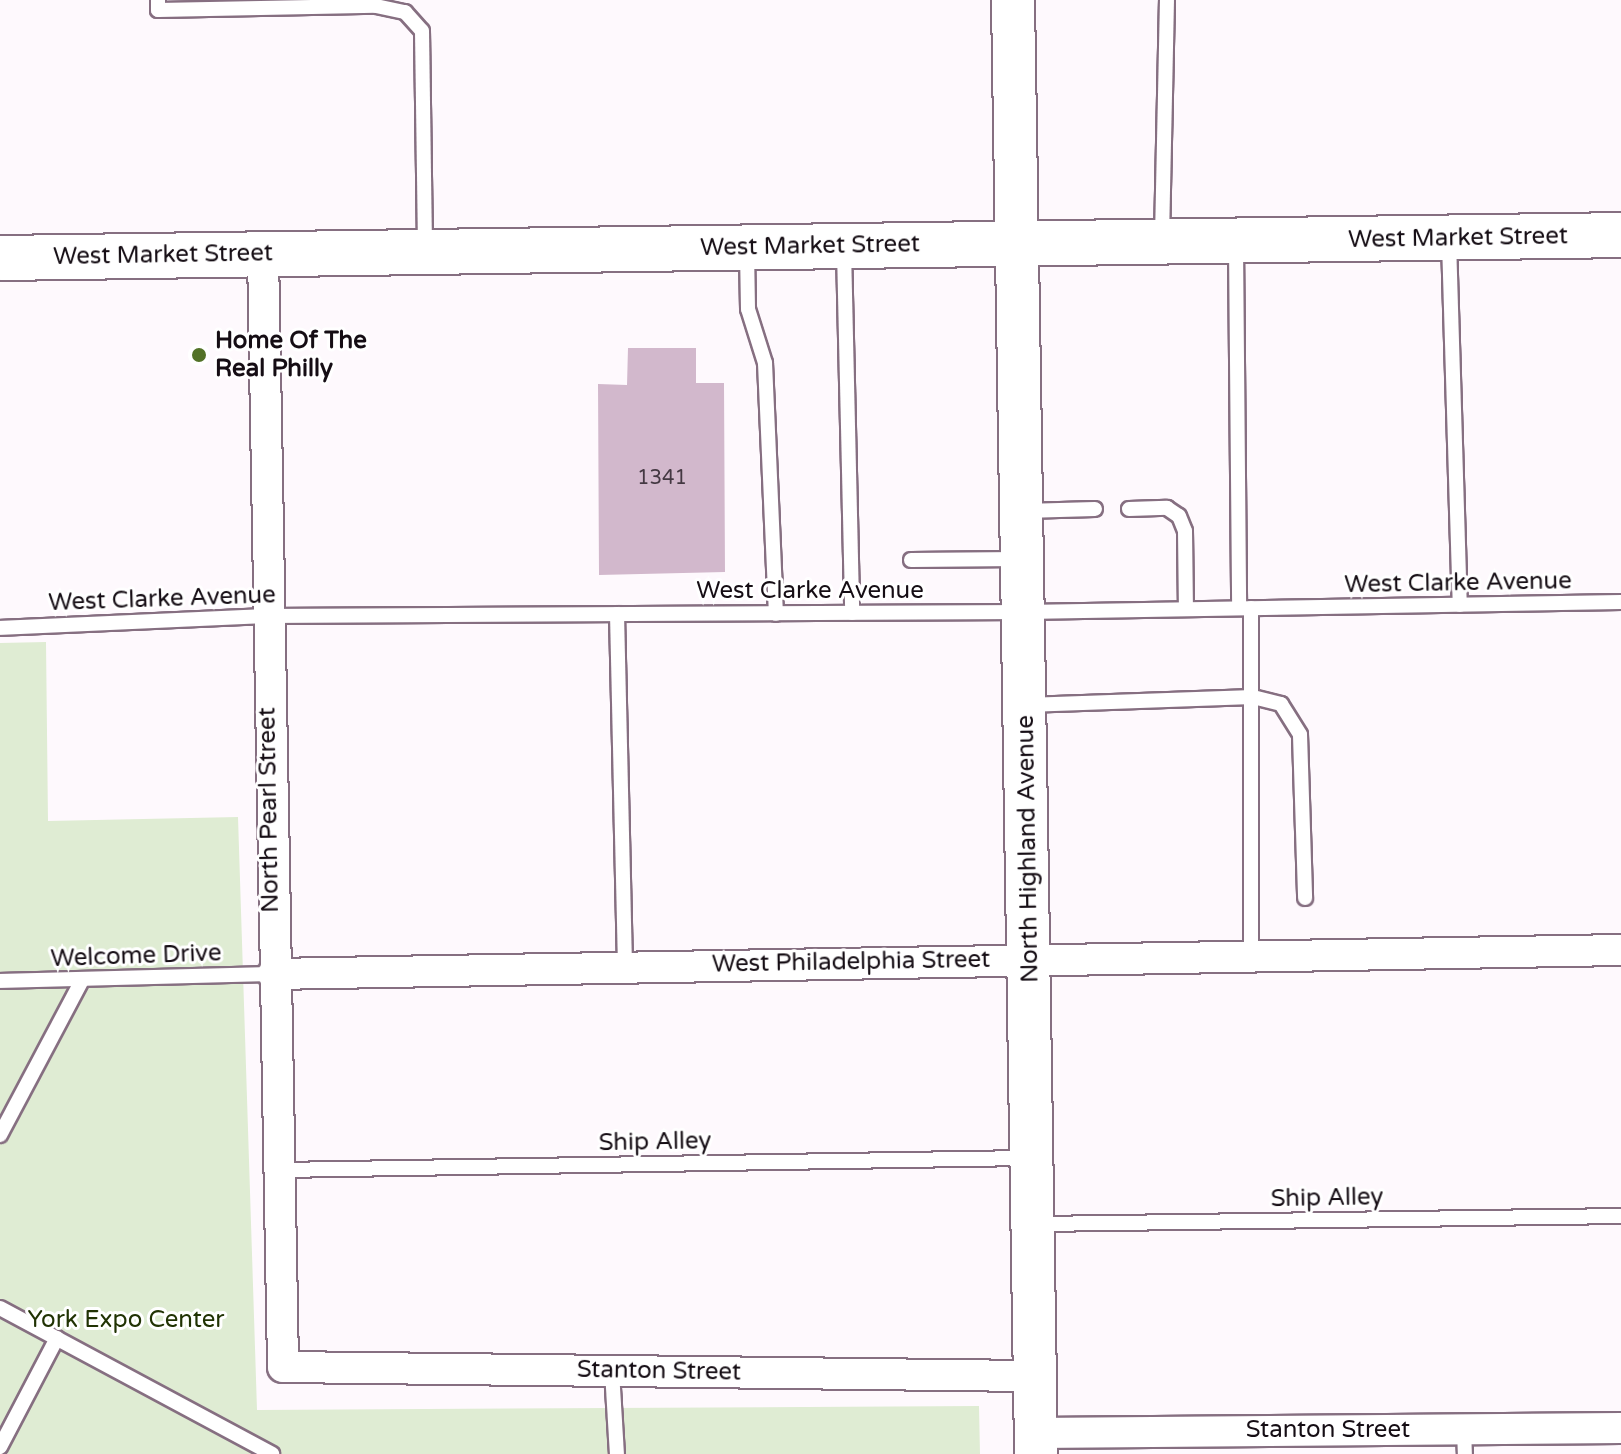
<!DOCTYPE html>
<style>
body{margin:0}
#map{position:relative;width:1621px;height:1454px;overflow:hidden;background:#fef9fd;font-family:"Varela Round",sans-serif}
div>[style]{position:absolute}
.green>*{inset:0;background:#dfecd3}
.building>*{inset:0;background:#d2b8cc}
.roads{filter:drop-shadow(2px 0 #866f81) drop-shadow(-2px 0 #866f81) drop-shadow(0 2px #866f81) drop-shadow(0 -2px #866f81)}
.lane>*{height:14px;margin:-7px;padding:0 7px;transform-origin:7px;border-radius:7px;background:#fff}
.street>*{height:30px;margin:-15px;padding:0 15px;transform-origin:15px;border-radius:15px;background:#fff}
.secondary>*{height:42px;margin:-21px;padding:0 21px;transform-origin:21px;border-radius:21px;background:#fff}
.primary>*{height:44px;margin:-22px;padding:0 22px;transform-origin:22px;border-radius:22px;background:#fff}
.dots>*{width:22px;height:22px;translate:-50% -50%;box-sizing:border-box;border:4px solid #fff;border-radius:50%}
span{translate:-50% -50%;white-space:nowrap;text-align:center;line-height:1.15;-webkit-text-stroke:6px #fff;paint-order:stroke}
.number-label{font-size:20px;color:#443842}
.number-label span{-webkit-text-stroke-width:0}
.street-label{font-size:24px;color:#150d14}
.poi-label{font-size:24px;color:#150d14;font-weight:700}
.left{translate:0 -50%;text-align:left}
.park-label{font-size:24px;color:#203203}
</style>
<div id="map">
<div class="green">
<div style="clip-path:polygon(46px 642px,48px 821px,238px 817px,257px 1410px,979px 1406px,980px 1454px,0 1454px,0 643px)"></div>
</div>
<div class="building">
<div style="clip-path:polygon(628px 348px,696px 348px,696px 383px,724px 383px,725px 572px,599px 575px,598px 384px,627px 385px)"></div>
</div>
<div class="roads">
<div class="lane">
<div style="left:158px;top:0;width:10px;rotate:90deg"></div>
<div style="left:158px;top:10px;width:218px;rotate:-1.1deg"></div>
<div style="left:376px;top:6px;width:30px;rotate:12deg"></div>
<div style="left:405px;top:12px;width:25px;rotate:48deg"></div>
<div style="left:422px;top:31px;width:216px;rotate:89.2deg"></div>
<div style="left:1162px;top:238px;width:238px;rotate:-88.8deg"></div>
<div style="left:1449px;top:241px;width:364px;rotate:88.3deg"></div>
<div style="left:1236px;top:245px;width:363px;rotate:89.5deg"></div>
<div style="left:844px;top:250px;width:363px;rotate:88.7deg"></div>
<div style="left:747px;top:251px;width:58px;rotate:89deg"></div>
<div style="left:748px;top:309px;width:57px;rotate:72.5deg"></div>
<div style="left:765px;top:363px;width:251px;rotate:87.5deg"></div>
<div style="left:1129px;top:509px;width:38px;rotate:-2deg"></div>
<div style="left:1167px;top:508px;width:14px;rotate:34deg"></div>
<div style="left:1179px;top:516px;width:16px;rotate:68deg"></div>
<div style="left:1185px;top:531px;width:78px;rotate:89.3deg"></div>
<div style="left:1024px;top:511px;width:71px;rotate:-1.6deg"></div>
<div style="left:911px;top:560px;width:107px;rotate:-0.5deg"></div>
<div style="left:1251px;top:608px;width:347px;rotate:90deg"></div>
<div style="left:617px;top:614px;width:353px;rotate:88.7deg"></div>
<div style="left:0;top:628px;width:265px;rotate:-2.6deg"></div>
<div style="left:265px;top:616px;width:759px;rotate:-0.3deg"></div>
<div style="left:1024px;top:612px;width:597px;rotate:-0.96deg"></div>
<div style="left:1026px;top:705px;width:227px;rotate:-2deg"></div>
<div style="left:1253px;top:697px;width:29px;rotate:14deg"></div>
<div style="left:1281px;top:704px;width:36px;rotate:58deg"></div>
<div style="left:1300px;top:735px;width:163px;rotate:88.2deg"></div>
<div style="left:0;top:981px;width:273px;rotate:-1.5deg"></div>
<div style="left:0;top:1135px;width:175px;rotate:-62.1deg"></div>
<div style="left:279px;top:1170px;width:747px;rotate:-0.92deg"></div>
<div style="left:1037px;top:1224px;width:584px;rotate:-0.78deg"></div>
<div style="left:0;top:1308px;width:309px;rotate:28.2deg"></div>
<div style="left:612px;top:1371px;width:83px;rotate:86.6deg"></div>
<div style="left:1464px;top:1429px;width:25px;rotate:88deg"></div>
<div style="left:0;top:1447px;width:123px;rotate:-62.4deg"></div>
</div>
<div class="street">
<div style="left:263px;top:253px;width:1114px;rotate:88.97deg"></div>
<div style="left:283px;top:1367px;width:752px;rotate:0.69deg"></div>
<div style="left:273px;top:974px;width:1348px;rotate:-1.02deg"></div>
<div style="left:1036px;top:1433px;width:585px;rotate:-0.49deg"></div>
</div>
<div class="secondary">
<div style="left:1013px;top:0;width:1454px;rotate:89.09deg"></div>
</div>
<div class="primary">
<div style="left:0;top:258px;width:1621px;rotate:-0.81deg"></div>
</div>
</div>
<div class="dots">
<div style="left:199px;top:355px;background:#527227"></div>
</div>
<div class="number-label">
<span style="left:662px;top:478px">1341</span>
</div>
<div class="street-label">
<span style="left:1458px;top:238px;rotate:-1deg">West Market Street</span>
<span style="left:810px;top:246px;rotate:-1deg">West Market Street</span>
<span style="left:163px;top:255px;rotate:-1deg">West Market Street</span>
<span style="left:1458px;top:583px;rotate:-1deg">West Clarke Avenue</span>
<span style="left:810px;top:591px">West Clarke Avenue</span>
<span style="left:162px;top:599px;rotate:-2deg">West Clarke Avenue</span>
<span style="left:269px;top:810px;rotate:-91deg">North Pearl Street</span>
<span style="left:1028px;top:849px;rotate:-91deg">North Highland Avenue</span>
<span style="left:136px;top:956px;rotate:-2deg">Welcome Drive</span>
<span style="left:851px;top:962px;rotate:-1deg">West Philadelphia Street</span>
<span style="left:655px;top:1142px;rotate:-1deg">Ship Alley</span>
<span style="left:1327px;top:1198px;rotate:-1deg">Ship Alley</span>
<span style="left:659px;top:1371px;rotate:1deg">Stanton Street</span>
<span style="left:1328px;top:1430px">Stanton Street</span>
</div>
<div class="poi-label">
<span class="left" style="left:215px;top:355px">Home Of The<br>Real Philly</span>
</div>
<div class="park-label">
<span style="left:126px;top:1320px">York Expo Center</span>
</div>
</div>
